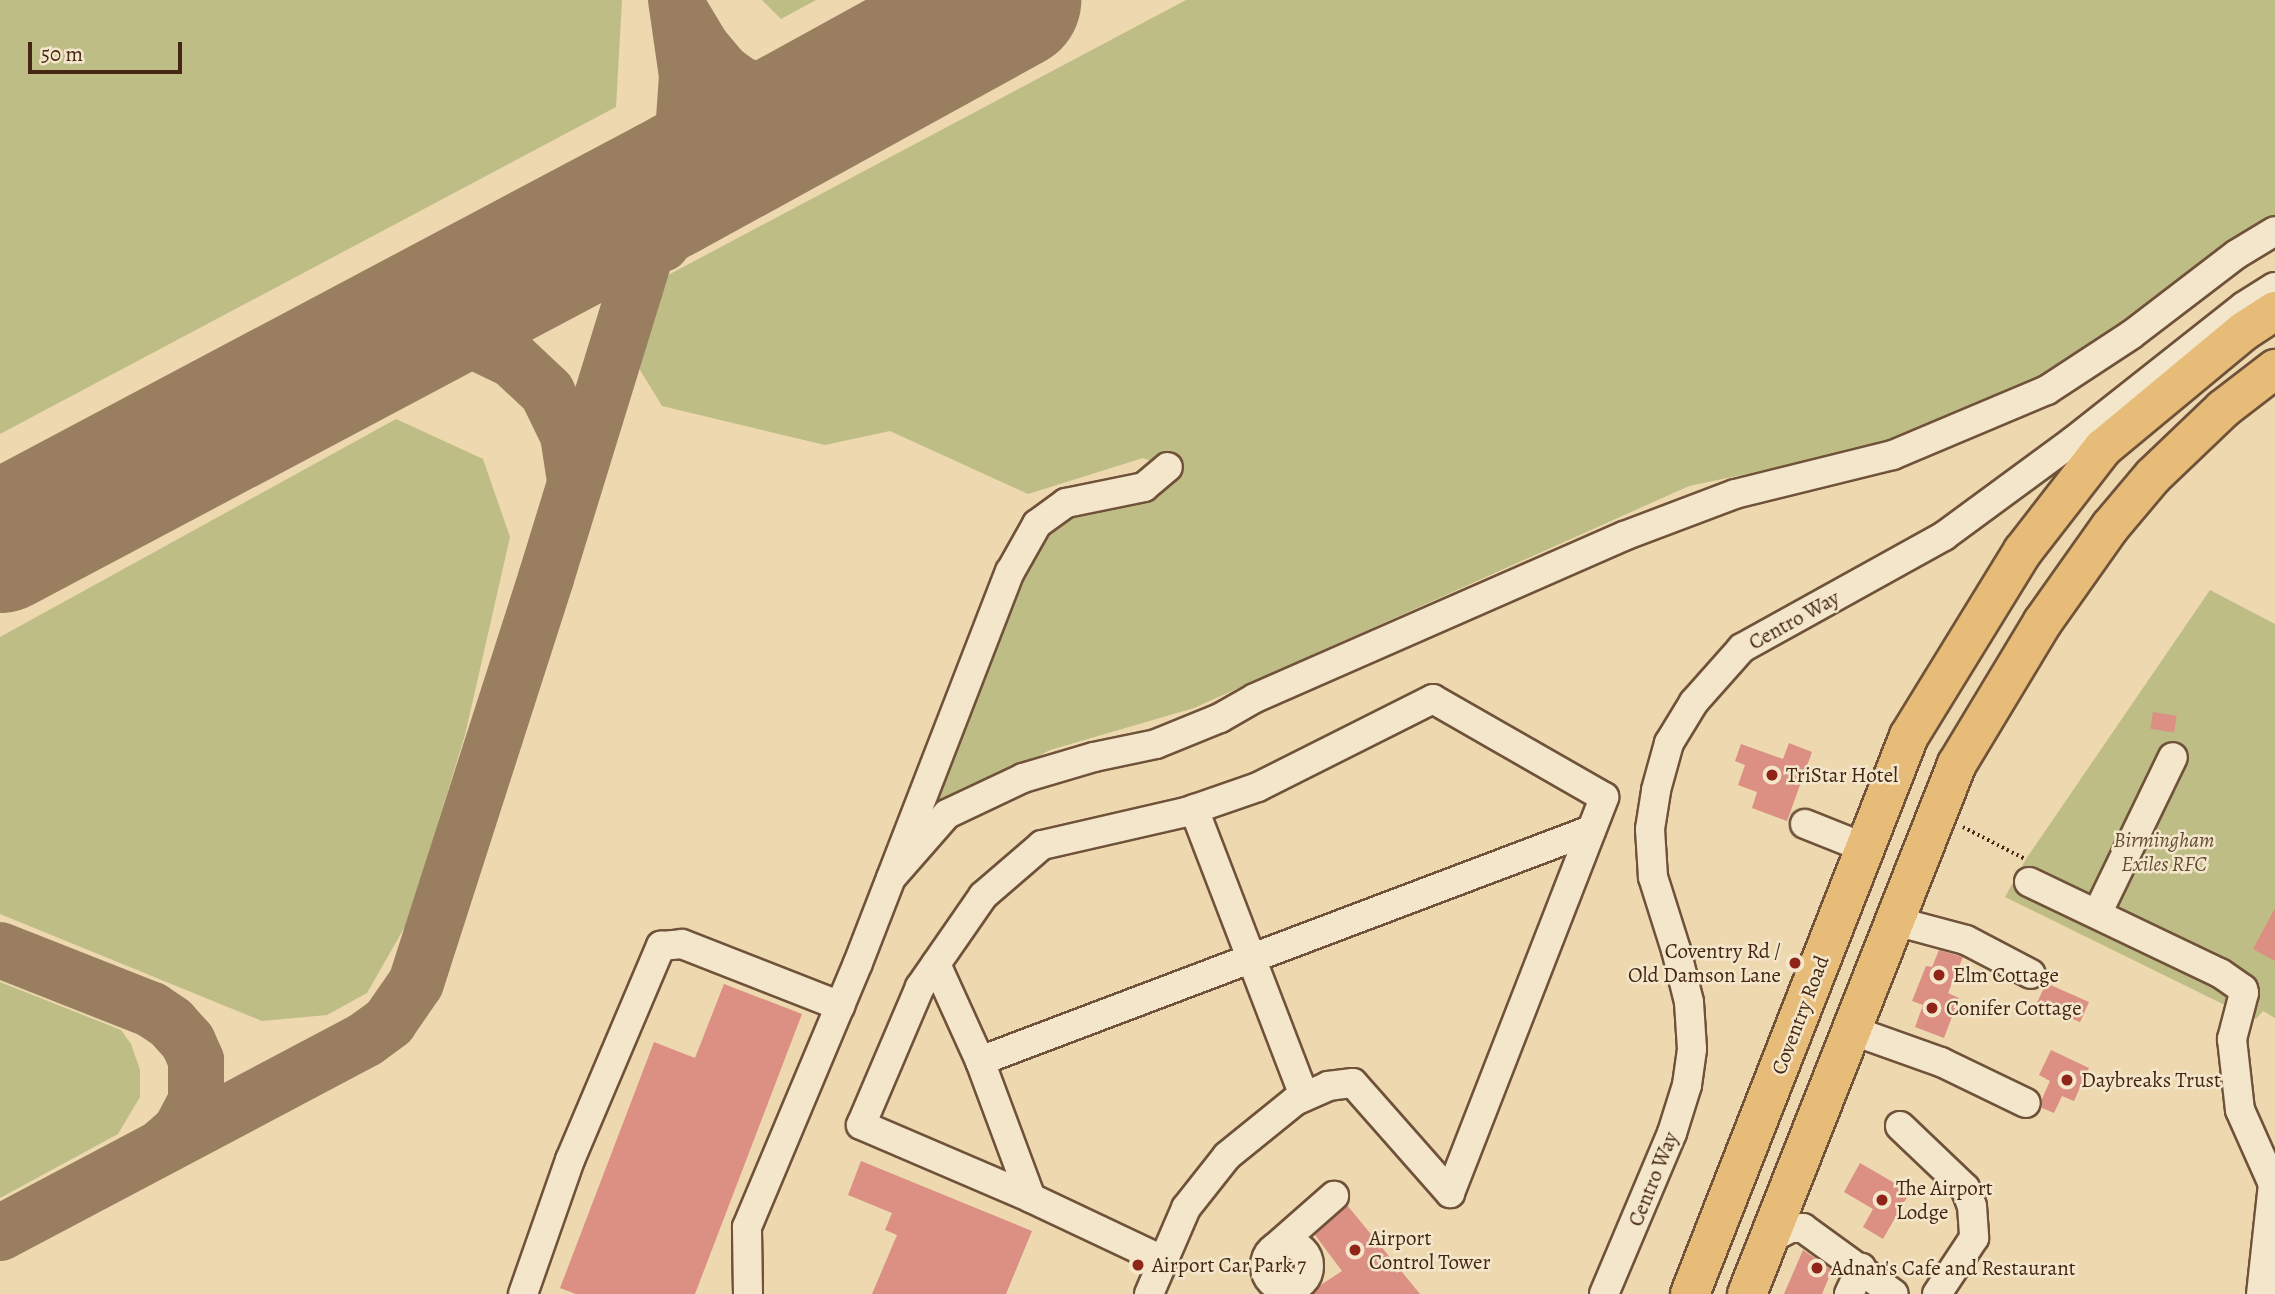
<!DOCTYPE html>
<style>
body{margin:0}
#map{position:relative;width:2275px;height:1294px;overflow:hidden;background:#edd8af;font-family:Alegreya,serif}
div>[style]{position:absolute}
.green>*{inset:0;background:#bebd86}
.taxiway>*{height:56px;margin:-28px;padding:0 28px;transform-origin:28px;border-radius:28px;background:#997f60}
.runway>*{height:140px;margin:-70px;padding:0 70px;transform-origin:70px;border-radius:70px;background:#997f60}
.building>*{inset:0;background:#db9083;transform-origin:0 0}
.path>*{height:3.5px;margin-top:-1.75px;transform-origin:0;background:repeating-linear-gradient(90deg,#452612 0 2px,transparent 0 5.5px)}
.roads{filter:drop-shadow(2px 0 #6f5239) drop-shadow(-2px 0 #6f5239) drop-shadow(0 2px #6f5239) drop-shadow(0 -2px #6f5239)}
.minor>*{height:28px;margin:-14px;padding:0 14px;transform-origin:14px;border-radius:14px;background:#f3e6cb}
.minor>.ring{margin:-14px;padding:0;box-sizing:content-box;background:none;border:28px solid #f3e6cb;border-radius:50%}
.highway>*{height:38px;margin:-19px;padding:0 19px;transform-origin:19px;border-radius:19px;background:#e6bc78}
.dots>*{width:19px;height:19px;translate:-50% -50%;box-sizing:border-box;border:4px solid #f3e6cb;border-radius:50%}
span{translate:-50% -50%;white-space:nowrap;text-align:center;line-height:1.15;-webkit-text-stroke:5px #f3e6cb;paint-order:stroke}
.street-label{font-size:21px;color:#452612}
.poi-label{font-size:21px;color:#452612}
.left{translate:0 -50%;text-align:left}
.right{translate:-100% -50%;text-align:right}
.park-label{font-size:21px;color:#634c2f;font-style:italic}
.scale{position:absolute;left:28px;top:42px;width:154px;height:32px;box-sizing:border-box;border:4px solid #452612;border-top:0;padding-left:9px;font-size:21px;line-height:24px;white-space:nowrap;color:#452612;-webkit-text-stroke:5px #f3e6cb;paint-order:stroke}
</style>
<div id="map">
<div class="green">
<div style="clip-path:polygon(0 0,622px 0,616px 107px,0 434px)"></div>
<div style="clip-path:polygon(762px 0,816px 0,781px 19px)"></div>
<div style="clip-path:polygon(1186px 0,2275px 0,2275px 216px,2214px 253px,2071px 365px,1870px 448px,1689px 486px,1194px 708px,1050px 750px,933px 813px,1010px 572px,1066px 503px,1167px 467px,1143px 458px,1028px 494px,890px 431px,825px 445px,662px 406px,637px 365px,631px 305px,655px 282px)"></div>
<div style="clip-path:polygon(396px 419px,483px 459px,510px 537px,465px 735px,407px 923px,367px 993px,327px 1015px,262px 1021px,0 914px,0 637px)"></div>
<div style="clip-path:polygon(2210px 590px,2275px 624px,2275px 1018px,2263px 1011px,2256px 1019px,2239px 1012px,2005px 897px,2026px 859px)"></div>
<div style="clip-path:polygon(0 982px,121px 1030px,131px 1044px,140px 1070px,140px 1097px,118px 1134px,0 1198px)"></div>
</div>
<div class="taxiway">
<div style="left:681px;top:12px;width:41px;rotate:59deg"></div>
<div style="left:702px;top:47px;width:33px;rotate:50deg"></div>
<div style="left:723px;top:72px;width:22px;rotate:36deg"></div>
<div style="left:741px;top:85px;width:34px;rotate:15deg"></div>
<div style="left:774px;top:94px;width:40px;rotate:4.3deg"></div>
<div style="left:814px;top:97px;width:36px;rotate:-13deg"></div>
<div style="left:662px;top:244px;width:70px;rotate:-53.1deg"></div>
<div style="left:704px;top:188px;width:91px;rotate:-39.6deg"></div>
<div style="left:398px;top:331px;width:44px;rotate:3.9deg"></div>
<div style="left:442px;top:334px;width:32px;rotate:13deg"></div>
<div style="left:473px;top:341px;width:44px;rotate:25.4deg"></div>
<div style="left:513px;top:360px;width:47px;rotate:43.3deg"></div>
<div style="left:547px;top:392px;width:48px;rotate:64deg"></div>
<div style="left:568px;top:435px;width:47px;rotate:81.3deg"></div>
<div style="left:0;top:950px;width:163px;rotate:21.5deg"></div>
<div style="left:152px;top:1010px;width:23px;rotate:34deg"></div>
<div style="left:171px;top:1023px;width:25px;rotate:48deg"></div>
<div style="left:188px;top:1042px;width:20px;rotate:66deg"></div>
<div style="left:196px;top:1060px;width:41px;rotate:90deg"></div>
<div style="left:196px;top:1101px;width:34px;rotate:118deg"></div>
<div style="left:180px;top:1131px;width:23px;rotate:139deg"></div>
<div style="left:0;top:1233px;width:414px;rotate:-27.9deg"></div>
<div style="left:366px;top:1039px;width:29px;rotate:-36deg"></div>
<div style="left:389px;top:1022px;width:47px;rotate:-55.3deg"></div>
<div style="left:416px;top:983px;width:425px;rotate:-72.2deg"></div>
<div style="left:546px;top:578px;width:466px;rotate:-72.9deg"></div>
<div style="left:683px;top:133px;width:57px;rotate:-86deg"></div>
<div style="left:687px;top:76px;width:77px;rotate:-98.2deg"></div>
</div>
<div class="runway">
<div style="left:0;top:543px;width:755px;rotate:-27.96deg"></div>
<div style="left:667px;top:189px;width:393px;rotate:-28.8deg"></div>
</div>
<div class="building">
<div style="left:2153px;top:712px;width:24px;height:17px;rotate:9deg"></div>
<div style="clip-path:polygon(1789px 743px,1812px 752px,1787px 821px,1752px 808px,1757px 792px,1738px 785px,1745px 765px,1735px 761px,1741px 744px,1783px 759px)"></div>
<div style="clip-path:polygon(2275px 908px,2275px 961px,2253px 949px)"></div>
<div style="clip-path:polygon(1939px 950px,1963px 957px,1948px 993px,1959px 998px,1944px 1038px,1915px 1027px,1923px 1005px,1912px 1001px,1926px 966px,1932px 967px)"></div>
<div style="left:2046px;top:983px;width:47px;height:22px;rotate:24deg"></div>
<div style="clip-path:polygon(724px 984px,802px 1014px,695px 1294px,576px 1294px,560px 1288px,654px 1042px,695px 1058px)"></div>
<div style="clip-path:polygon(2051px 1050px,2089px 1068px,2074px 1101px,2062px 1096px,2054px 1113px,2042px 1108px,2042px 1099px,2050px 1081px,2039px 1075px)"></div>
<div style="clip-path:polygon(861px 1161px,1032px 1231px,1006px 1294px,872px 1294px,897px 1235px,885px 1230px,892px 1213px,848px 1195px)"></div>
<div style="clip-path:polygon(1860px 1163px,1910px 1192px,1883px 1239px,1863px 1227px,1873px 1209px,1844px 1192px)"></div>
<div style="clip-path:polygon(1347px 1205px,1420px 1294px,1307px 1294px,1342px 1271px,1315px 1235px)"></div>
<div style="clip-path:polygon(1803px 1250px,1832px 1270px,1822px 1294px,1784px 1294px)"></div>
</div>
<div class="path">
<div style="left:1963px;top:827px;width:70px;rotate:27.3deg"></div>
</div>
<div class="roads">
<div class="minor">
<div style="left:1194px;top:809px;width:307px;rotate:69deg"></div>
<div style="left:1805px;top:824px;width:65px;rotate:21.8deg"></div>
<div style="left:891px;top:878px;width:85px;rotate:-48.8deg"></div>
<div style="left:947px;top:814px;width:84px;rotate:-25.3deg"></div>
<div style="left:1023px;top:778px;width:74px;rotate:-16.5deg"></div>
<div style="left:1094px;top:757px;width:63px;rotate:-11.8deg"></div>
<div style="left:1156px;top:744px;width:69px;rotate:-22.1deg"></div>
<div style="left:1220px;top:718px;width:40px;rotate:-29.7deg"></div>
<div style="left:1255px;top:698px;width:403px;rotate:-23.7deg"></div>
<div style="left:1624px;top:536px;width:119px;rotate:-20.7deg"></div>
<div style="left:1735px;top:494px;width:163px;rotate:-13.9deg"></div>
<div style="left:1893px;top:455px;width:167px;rotate:-22.9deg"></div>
<div style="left:2047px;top:390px;width:100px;rotate:-33.2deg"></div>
<div style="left:2131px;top:335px;width:133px;rotate:-37.4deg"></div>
<div style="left:2237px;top:254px;width:44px;rotate:-31.2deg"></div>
<div style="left:2029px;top:882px;width:212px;rotate:25.5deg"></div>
<div style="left:2220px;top:973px;width:28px;rotate:35deg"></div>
<div style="left:2243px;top:989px;width:4px;rotate:76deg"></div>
<div style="left:2244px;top:993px;width:48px;rotate:104.6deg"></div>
<div style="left:2232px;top:1039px;width:71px;rotate:83.6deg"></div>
<div style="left:2240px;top:1110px;width:81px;rotate:66deg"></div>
<div style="left:2273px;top:1184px;width:111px;rotate:96.2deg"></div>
<div style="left:2097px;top:914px;width:174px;rotate:-64.2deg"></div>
<div style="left:1895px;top:921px;width:73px;rotate:15deg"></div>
<div style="left:1966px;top:940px;width:73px;rotate:27.6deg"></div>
<div style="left:936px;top:964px;width:107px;rotate:65.6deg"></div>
<div style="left:980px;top:1061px;width:146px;rotate:69.6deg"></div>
<div style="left:1851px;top:1030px;width:96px;rotate:19.6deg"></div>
<div style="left:1941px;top:1062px;width:94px;rotate:25.8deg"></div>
<div style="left:980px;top:1061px;width:653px;rotate:-20.71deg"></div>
<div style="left:1900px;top:1126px;width:90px;rotate:43.6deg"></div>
<div style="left:1965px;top:1188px;width:19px;rotate:69deg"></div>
<div style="left:1972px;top:1206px;width:32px;rotate:86deg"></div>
<div style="left:1974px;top:1238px;width:67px;rotate:123.5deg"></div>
<div style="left:1767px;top:1240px;width:27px;rotate:-27deg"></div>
<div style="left:1791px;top:1228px;width:12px"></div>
<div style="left:1803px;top:1228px;width:112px;rotate:36deg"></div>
<div class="ring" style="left:1265px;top:1244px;width:16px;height:16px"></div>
<div style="left:1277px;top:1246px;width:76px;rotate:-41.3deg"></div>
<div style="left:523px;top:1294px;width:142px;rotate:-70.7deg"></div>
<div style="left:570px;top:1160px;width:233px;rotate:-67deg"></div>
<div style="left:661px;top:946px;width:21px;rotate:-5deg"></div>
<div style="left:682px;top:944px;width:170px;rotate:21.4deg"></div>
<div style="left:748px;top:1294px;width:67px;rotate:-90.9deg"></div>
<div style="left:747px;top:1227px;width:286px;rotate:-67.2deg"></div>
<div style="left:858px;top:963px;width:420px;rotate:-68.8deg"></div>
<div style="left:1010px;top:572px;width:55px;rotate:-60.6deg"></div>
<div style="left:1037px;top:524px;width:36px;rotate:-36deg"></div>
<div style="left:1066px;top:503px;width:80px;rotate:-11.6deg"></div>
<div style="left:1144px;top:487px;width:31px;rotate:-40deg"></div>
<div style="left:1149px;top:1294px;width:94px;rotate:-66.7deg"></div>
<div style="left:1186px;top:1208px;width:66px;rotate:-51.7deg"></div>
<div style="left:1227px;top:1156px;width:87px;rotate:-39deg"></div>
<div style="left:1295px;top:1101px;width:36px;rotate:-24deg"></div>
<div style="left:1328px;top:1086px;width:25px;rotate:-7deg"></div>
<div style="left:1353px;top:1083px;width:147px;rotate:48.6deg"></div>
<div style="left:1450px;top:1193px;width:425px;rotate:-68.7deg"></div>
<div style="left:1604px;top:797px;width:197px;rotate:-150.2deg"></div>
<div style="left:1433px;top:699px;width:196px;rotate:153.3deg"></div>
<div style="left:1258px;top:787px;width:76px;rotate:160.9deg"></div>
<div style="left:1186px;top:812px;width:148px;rotate:167.1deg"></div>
<div style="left:1042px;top:845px;width:78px;rotate:139.2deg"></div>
<div style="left:983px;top:896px;width:111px;rotate:124.7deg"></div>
<div style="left:920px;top:987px;width:150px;rotate:113.1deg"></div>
<div style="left:861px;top:1125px;width:185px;rotate:23.2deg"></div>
<div style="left:1031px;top:1198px;width:145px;rotate:25.3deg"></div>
<div style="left:1604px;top:1294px;width:175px;rotate:-67.1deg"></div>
<div style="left:1672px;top:1133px;width:50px;rotate:-72.6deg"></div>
<div style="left:1687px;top:1085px;width:36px;rotate:-82deg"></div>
<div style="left:1692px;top:1049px;width:47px;rotate:-93.7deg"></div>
<div style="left:1689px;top:1002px;width:54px;rotate:-104deg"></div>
<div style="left:1676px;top:950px;width:77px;rotate:-107.5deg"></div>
<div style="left:1653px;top:877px;width:48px;rotate:-93.6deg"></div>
<div style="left:1650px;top:829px;width:39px;rotate:-81deg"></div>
<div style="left:1656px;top:790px;width:49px;rotate:-74.5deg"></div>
<div style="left:1669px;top:743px;width:48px;rotate:-58.6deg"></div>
<div style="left:1694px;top:702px;width:72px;rotate:-48.4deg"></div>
<div style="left:1742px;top:648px;width:231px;rotate:-29deg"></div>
<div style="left:1944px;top:536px;width:159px;rotate:-36.3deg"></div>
<div style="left:2072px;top:442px;width:219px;rotate:-38.3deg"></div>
<div style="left:2244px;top:306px;width:36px;rotate:-32deg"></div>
<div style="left:1849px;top:1294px;width:29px;rotate:-65deg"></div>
</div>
<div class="highway">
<div style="left:1690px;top:1294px;width:599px;rotate:-68.57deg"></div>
<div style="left:1909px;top:736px;width:217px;rotate:-58.4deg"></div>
<div style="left:2023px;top:551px;width:130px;rotate:-52.2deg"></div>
<div style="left:2103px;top:448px;width:183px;rotate:-39.7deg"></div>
<div style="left:2244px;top:331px;width:37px;rotate:-33deg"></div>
<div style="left:1747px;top:1294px;width:570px;rotate:-68.39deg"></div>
<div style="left:1957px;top:764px;width:165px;rotate:-58.9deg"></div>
<div style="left:2042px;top:623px;width:118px;rotate:-54.7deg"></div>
<div style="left:2110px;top:527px;width:67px;rotate:-49.9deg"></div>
<div style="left:2153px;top:476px;width:97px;rotate:-43.7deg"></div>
<div style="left:2223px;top:409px;width:66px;rotate:-37.6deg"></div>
</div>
</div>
<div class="dots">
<div style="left:1772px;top:775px;background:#8f2418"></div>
<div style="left:1795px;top:963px;background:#8f2418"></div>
<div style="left:1939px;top:975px;background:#8f2418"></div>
<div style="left:1932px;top:1008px;background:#8f2418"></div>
<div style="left:2067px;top:1080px;background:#8f2418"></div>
<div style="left:1882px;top:1200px;background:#8f2418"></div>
<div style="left:1355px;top:1250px;background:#8f2418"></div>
<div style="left:1138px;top:1265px;background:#8f2418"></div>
<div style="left:1817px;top:1268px;background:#8f2418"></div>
</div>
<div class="street-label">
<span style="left:1794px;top:620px;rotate:-29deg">Centro Way</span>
<span style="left:1800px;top:1015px;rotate:-69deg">Coventry Road</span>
<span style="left:1653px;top:1179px;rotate:-68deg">Centro Way</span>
</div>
<div class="poi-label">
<span class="left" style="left:1786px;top:775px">TriStar Hotel</span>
<span class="right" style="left:1781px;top:963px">Coventry Rd /<br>Old Damson Lane</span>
<span class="left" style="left:1953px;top:975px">Elm Cottage</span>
<span class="left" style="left:1946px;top:1008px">Conifer Cottage</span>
<span class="left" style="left:2081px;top:1080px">Daybreaks Trust</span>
<span class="left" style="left:1896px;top:1200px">The Airport<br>Lodge</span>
<span class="left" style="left:1369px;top:1250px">Airport<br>Control Tower</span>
<span class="left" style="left:1152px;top:1265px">Airport Car Park 7</span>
<span class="left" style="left:1831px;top:1268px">Adnan's Cafe and Restaurant</span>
</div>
<div class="park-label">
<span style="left:2164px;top:852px">Birmingham<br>Exiles RFC</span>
</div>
<div class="scale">50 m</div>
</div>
